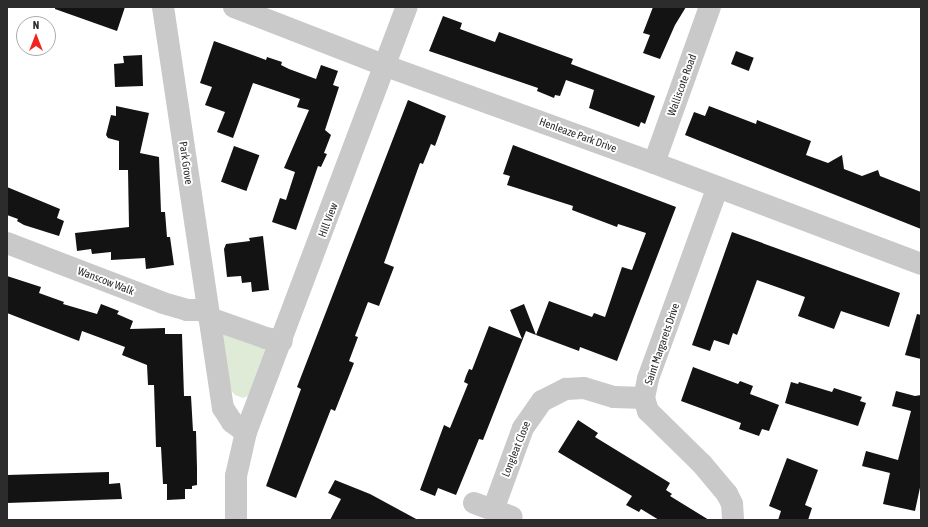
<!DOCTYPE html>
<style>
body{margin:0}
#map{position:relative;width:928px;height:527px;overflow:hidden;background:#fff;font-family:"Asap Condensed",sans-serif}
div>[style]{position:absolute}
.green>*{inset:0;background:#e0ebd7}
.building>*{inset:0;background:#131313;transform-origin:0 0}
.minor>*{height:22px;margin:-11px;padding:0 11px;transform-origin:11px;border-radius:11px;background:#c9c9c9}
span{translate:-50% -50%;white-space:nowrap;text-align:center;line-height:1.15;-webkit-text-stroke:4px #fff;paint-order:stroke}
.street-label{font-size:11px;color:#2c2c2c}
.frame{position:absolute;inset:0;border:8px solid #2c2c2c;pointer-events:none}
.north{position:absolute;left:16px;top:16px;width:40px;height:40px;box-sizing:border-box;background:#fff;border:1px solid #ababab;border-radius:50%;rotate:0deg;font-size:11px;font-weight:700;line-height:16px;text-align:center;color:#2c2c2c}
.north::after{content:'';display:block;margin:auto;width:14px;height:18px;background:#f12320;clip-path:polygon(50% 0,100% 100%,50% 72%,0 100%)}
</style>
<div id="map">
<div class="green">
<div style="clip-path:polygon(219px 332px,269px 348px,253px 394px,243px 398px,235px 395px,229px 388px)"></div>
</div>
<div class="building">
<div style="clip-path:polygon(55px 7px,125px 7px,117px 31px,55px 9px)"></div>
<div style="clip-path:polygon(653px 7px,686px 7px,675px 25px,660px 59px,643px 53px,650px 35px,643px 33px)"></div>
<div style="clip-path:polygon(443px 16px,462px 23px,460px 29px,495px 42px,499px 32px,573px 59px,571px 64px,579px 67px,655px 96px,645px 124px,641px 122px,639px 127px,589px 108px,594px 90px,566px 80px,560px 96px,555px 95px,554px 98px,537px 91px,538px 88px,429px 51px)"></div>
<div style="clip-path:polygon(214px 41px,266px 60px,267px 57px,282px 62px,281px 65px,289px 69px,316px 79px,321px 65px,338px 71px,333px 85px,339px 87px,325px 130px,331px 135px,324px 153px,327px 154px,321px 167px,318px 166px,296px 230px,272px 222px,280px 198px,286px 200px,295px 172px,284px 168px,309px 110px,297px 107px,300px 99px,253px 83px,233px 138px,217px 132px,225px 112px,205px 105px,212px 87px,200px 83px)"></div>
<div style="left:736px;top:51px;width:19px;height:14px;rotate:21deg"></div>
<div style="clip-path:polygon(142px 55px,143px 86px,115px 87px,114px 64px,124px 63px,123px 56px)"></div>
<div style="clip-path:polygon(408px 100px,446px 116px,435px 146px,431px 144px,423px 164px,420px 163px,384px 263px,394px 267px,379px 306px,368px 302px,355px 336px,358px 337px,349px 361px,354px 363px,335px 411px,331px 409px,296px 498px,266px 486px,301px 389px,297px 387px)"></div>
<div style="clip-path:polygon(116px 106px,149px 113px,140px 153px,159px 157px,161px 212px,165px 212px,167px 237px,170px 237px,174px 265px,146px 269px,145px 258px,111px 260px,111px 252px,92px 254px,91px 249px,77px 251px,75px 233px,129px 227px,128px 170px,119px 170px,119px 141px,108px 138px,106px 135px,111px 115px,116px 116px)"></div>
<div style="clip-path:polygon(709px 106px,756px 124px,757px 120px,811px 141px,806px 155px,828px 163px,842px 155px,844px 169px,862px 176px,878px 170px,880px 176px,921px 192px,921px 229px,685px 135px,694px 112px,705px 116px)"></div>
<div style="clip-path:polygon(513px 145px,676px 207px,617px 361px,580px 347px,579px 351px,536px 335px,549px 301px,592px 317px,594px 313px,605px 317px,622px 267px,632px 270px,646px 233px,618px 224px,617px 227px,572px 210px,573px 206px,507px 185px,510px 176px,503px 174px)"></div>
<div style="left:234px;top:146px;width:27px;height:38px;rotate:20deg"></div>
<div style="clip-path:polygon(7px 187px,60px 209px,57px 218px,64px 221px,59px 236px,24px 225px,17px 221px,18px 219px,7px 215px)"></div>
<div style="clip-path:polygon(732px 232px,900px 293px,889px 327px,841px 311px,834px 329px,798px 316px,805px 297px,757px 280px,737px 335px,733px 333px,729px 345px,714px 340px,710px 351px,692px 345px)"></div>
<div style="clip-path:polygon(263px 236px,269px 290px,252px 292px,251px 282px,242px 283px,241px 276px,227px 277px,224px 249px,226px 244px,250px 241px,249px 238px)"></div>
<div style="clip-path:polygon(7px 276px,41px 287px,39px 293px,64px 302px,63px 304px,97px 314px,101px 304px,119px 311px,117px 314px,133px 321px,130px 329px,165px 328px,165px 334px,182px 334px,184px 396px,191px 396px,193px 431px,196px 431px,197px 468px,197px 485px,192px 486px,192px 489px,185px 489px,185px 499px,167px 500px,167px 484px,163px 484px,161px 447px,156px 447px,154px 385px,148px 385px,147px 365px,122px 355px,125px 347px,82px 331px,79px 341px,7px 313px)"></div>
<div style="clip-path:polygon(524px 304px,536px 335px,526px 331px,483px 440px,479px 439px,456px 495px,438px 488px,435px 496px,420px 490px,444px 425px,450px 428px,468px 384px,464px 382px,466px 376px,469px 369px,472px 370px,489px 326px,522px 339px,510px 310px)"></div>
<div style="clip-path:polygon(917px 314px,921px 315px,921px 359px,905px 355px)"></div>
<div style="clip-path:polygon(693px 367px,738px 384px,740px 381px,753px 386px,750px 394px,779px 405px,769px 431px,762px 429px,759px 436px,739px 429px,741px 423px,681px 401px)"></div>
<div style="clip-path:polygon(791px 382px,798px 384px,799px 382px,832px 392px,834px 388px,862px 397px,860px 401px,866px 403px,858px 426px,785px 403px)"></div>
<div style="clip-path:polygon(896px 391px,915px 396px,921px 395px,921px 483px,915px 511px,883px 504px,890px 473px,862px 466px,866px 451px,898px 460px,911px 411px,892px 406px)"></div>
<div style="clip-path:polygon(578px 420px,598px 433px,595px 437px,670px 483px,666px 490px,672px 494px,670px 496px,709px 520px,659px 520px,641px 509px,639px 512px,626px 505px,632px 496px,558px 452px)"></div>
<div style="clip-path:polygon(787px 458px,818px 470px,805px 505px,812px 508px,808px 520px,778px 520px,781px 511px,769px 506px)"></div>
<div style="clip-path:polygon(109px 472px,109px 484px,120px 483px,122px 499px,7px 503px,7px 475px)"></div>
<div style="clip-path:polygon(335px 480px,370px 494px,418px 520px,330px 520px,341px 499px,328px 493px)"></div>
</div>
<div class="minor">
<div style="left:163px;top:7px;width:405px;rotate:81.5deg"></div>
<div style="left:223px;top:408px;width:17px;rotate:57deg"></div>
<div style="left:232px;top:422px;width:17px;rotate:36deg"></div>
<div style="left:234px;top:7px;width:163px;rotate:21.2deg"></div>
<div style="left:386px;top:66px;width:285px;rotate:19.9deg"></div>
<div style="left:654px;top:163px;width:285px;rotate:20.7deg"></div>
<div style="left:654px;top:163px;width:166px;rotate:-70.3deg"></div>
<div style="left:717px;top:189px;width:202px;rotate:110deg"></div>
<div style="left:648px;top:379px;width:19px;rotate:102deg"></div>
<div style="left:644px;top:398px;width:14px;rotate:73deg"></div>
<div style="left:648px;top:411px;width:76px;rotate:44.5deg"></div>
<div style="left:702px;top:464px;width:39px;rotate:50deg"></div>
<div style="left:727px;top:494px;width:11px;rotate:63deg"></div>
<div style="left:732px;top:504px;width:16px;rotate:86deg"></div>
<div style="left:7px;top:243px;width:167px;rotate:21deg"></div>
<div style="left:163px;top:303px;width:25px;rotate:16deg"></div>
<div style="left:187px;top:310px;width:20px"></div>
<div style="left:209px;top:318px;width:60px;rotate:19.3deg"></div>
<div style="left:266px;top:338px;width:16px;rotate:11deg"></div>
<div style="left:474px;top:503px;width:40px;rotate:20.2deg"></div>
<div style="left:493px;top:510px;width:87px;rotate:-69.9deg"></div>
<div style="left:523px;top:428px;width:33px;rotate:-55deg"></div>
<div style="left:542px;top:401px;width:27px;rotate:-27deg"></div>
<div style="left:566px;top:389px;width:18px;rotate:-3deg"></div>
<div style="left:584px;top:388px;width:31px;rotate:17deg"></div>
<div style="left:614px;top:397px;width:30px;rotate:2deg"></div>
<div style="left:236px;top:520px;width:44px;rotate:-90deg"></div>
<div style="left:236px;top:476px;width:45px;rotate:-77.2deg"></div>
<div style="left:246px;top:432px;width:454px;rotate:-69.3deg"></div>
</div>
<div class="street-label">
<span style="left:682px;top:85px;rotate:-70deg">Walliscote Road</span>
<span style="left:578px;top:135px;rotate:20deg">Henleaze Park Drive</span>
<span style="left:186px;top:163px;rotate:82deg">Park Grove</span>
<span style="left:328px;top:220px;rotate:-69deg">Hill View</span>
<span style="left:106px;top:281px;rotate:21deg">Wanscow Walk</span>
<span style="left:662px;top:344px;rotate:-71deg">Saint Margarets Drive</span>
<span style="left:516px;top:449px;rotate:-68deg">Longleat Close</span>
</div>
<div class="frame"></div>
<div class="north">N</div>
</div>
